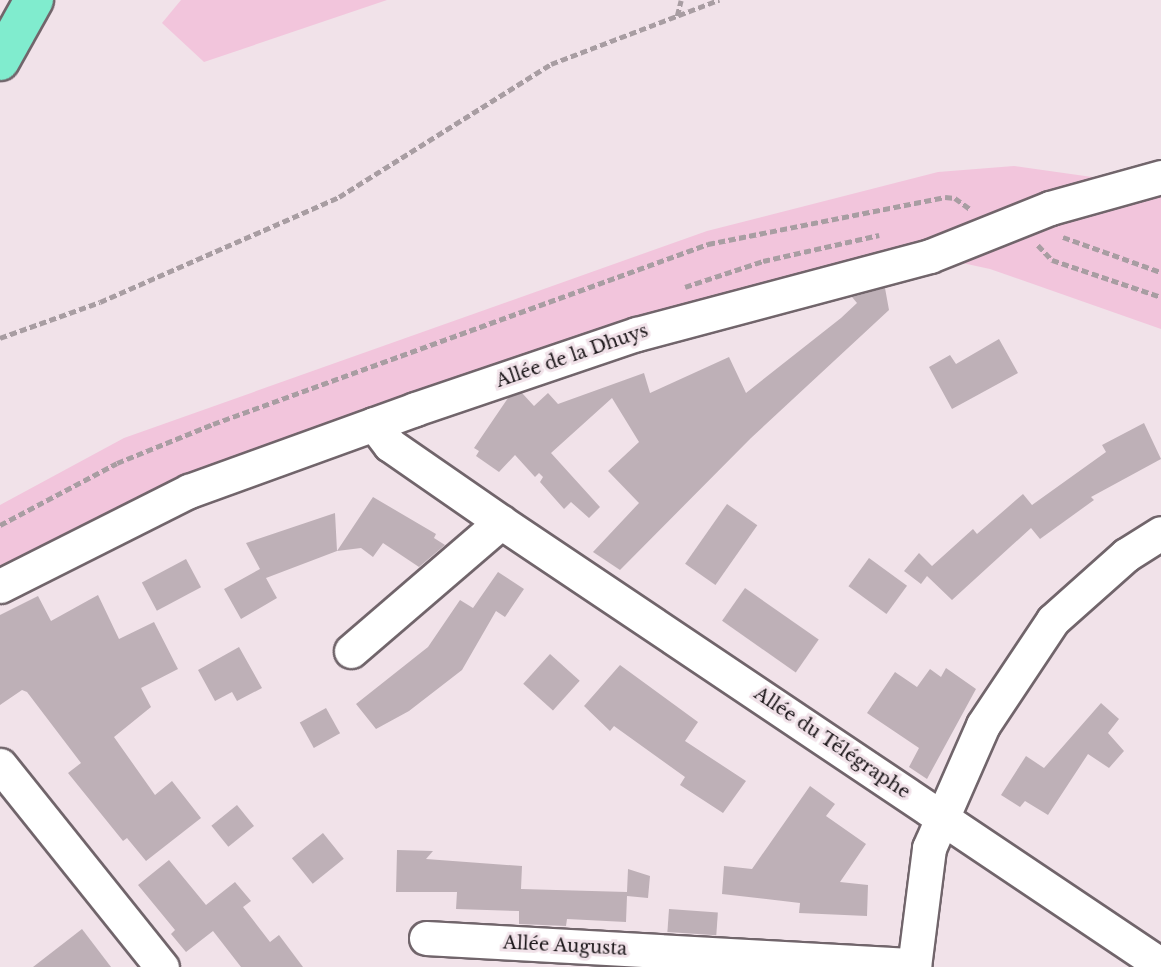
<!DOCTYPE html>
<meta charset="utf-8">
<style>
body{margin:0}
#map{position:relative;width:1161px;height:967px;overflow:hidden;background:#f1e2e9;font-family:"Libre Baskerville",serif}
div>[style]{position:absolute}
.green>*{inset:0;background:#f2c5dc}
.building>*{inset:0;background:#beb0b7;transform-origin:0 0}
.path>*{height:4.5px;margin-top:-2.25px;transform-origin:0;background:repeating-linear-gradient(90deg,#a89da2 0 7px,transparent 0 10.5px)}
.roads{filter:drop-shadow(2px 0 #71656b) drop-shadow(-2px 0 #71656b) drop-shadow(0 2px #71656b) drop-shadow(0 -2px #71656b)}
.minor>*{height:33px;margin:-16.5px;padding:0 16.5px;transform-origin:16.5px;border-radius:16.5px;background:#fff}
.major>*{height:38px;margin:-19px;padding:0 19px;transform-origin:19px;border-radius:19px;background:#80ecce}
span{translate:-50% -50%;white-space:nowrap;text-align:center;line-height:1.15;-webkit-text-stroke:6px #f1e2e9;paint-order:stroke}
.street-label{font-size:18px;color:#1a1518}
</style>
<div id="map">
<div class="green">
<div style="clip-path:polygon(181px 0,387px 0,204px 62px,162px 23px)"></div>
<div style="clip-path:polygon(1014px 166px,1092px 177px,1161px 176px,1161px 329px,990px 269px,930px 256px,415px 409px,0 587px,0 505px,124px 438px,707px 231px,938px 172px)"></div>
</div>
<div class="building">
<div style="clip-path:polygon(885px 288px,889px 310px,751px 438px,620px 570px,593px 552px,639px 503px,608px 471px,639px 442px,612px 398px,551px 453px,600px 507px,589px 518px,571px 502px,564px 509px,540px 482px,543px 477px,539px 473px,535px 477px,515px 455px,499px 472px,476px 456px,479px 451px,474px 448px,508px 398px,522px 393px,534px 406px,548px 393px,558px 404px,644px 373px,650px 393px,729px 357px,746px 393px,841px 318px,857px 303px,852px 297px)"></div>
<div style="clip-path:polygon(999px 339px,1018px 373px,952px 409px,929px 367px,950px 355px,956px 364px)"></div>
<div style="clip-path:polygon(1144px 423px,1161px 459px,1091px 497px,1094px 500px,1040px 539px,1031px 528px,952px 600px,927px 576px,921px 584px,904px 571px,919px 553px,932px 566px,973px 529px,977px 534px,1023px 494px,1032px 505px,1106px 452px,1102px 445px)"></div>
<div style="clip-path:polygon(373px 497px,436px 534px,434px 538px,445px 545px,419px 567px,383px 543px,373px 557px,361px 548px,337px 551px,266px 578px,277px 598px,241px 619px,224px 589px,260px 569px,246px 543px,335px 513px,337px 551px)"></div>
<div style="left:727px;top:504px;width:37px;height:73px;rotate:35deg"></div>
<div style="left:869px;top:558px;width:47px;height:35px;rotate:36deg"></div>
<div style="left:186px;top:559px;width:32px;height:50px;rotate:62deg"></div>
<div style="clip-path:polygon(498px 572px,524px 589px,505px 617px,496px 611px,462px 670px,409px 711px,376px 729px,356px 704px,428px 647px,460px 600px,473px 608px)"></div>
<div style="left:745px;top:588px;width:90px;height:40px;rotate:35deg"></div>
<div style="clip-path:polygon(98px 595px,119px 639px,154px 622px,178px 669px,141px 688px,151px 707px,114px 737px,155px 795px,172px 781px,201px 818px,146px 861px,127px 838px,123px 841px,68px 773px,81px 763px,27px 692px,22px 690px,0 705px,0 615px,38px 596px,51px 621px)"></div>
<div style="clip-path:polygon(239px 647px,262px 688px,237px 701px,232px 692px,215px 701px,198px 670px)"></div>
<div style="left:550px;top:654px;width:40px;height:40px;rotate:42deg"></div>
<div style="clip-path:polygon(620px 665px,698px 722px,685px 741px,746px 781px,723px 813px,680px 785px,685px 777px,614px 726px,610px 731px,584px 706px)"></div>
<div style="clip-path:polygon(946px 668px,976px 689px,927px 779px,909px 767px,919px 748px,867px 713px,895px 672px,917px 687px,930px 669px,941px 677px)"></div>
<div style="clip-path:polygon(1101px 703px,1119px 719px,1108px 733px,1124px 751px,1109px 768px,1088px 754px,1048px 815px,1025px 801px,1020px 807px,1001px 795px,1026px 756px,1044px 768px)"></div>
<div style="left:326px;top:708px;width:29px;height:30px;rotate:61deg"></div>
<div style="clip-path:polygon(810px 786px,835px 804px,826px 816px,866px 844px,840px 882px,868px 885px,867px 916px,799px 913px,800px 903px,722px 894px,724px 866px,752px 869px)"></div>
<div style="left:237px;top:805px;width:27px;height:33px;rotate:51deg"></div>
<div style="left:323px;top:833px;width:33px;height:40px;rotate:51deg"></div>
<div style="clip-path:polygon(397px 850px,433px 851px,426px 859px,522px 866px,521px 889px,627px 892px,628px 869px,650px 876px,648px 898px,627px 896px,626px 922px,567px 919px,566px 926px,519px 924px,519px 911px,456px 909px,457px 892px,396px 892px)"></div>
<div style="clip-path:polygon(169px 860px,206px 905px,235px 882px,251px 901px,243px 907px,270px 942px,279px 935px,303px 967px,241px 967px,213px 931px,186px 952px,171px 934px,175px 930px,138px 885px)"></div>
<div style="left:669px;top:909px;width:49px;height:23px;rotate:4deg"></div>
<div style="clip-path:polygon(82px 929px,111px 967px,33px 967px)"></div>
</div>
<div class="path">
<div style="left:677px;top:16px;width:16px;rotate:-76deg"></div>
<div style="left:1063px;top:237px;width:104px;rotate:19.7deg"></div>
<div style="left:1038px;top:245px;width:21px;rotate:47deg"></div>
<div style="left:1052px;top:260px;width:115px;rotate:18.7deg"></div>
<div style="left:685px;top:287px;width:82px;rotate:-18.4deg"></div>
<div style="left:763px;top:261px;width:119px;rotate:-12.6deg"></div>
<div style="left:0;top:338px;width:106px;rotate:-19.8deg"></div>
<div style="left:100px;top:302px;width:261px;rotate:-23.7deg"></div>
<div style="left:339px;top:197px;width:250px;rotate:-32.1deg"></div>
<div style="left:551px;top:64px;width:180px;rotate:-20.9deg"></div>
<div style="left:0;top:525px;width:132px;rotate:-27.9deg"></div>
<div style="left:117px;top:463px;width:104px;rotate:-22.1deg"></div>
<div style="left:213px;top:424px;width:527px;rotate:-19.98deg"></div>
<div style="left:708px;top:244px;width:242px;rotate:-11.2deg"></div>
<div style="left:945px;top:197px;width:10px;rotate:6deg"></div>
<div style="left:955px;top:198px;width:19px;rotate:36deg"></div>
</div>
<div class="roads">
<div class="minor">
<div style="left:374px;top:424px;width:26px;rotate:53deg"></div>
<div style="left:390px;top:445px;width:135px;rotate:34.7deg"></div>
<div style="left:501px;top:522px;width:795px;rotate:33.87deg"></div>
<div style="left:0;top:586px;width:212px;rotate:-26.7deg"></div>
<div style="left:189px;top:491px;width:240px;rotate:-19.9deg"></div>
<div style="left:415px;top:409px;width:234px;rotate:-18.7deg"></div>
<div style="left:637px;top:334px;width:303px;rotate:-14.9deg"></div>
<div style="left:930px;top:256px;width:129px;rotate:-21.8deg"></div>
<div style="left:1050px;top:208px;width:115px;rotate:-15.6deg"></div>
<div style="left:351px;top:651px;width:198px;rotate:-40.7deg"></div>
<div style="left:0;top:765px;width:259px;rotate:51.3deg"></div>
<div style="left:426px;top:938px;width:489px;rotate:3.2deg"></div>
<div style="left:914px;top:967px;width:120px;rotate:-82.8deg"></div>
<div style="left:929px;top:848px;width:134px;rotate:-66.3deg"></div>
<div style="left:983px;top:725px;width:126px;rotate:-56.3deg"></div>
<div style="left:1053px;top:620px;width:98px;rotate:-41.7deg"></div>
<div style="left:1126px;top:555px;width:41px;rotate:-32.2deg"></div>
</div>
<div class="major">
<div style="left:0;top:61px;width:70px;rotate:-60.9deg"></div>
</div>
</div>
<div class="street-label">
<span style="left:572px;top:356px;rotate:-19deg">Allée de la Dhuys</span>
<span style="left:832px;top:743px;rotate:34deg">Allée du Télégraphe</span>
<span style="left:565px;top:946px;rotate:3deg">Allée Augusta</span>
</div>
</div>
